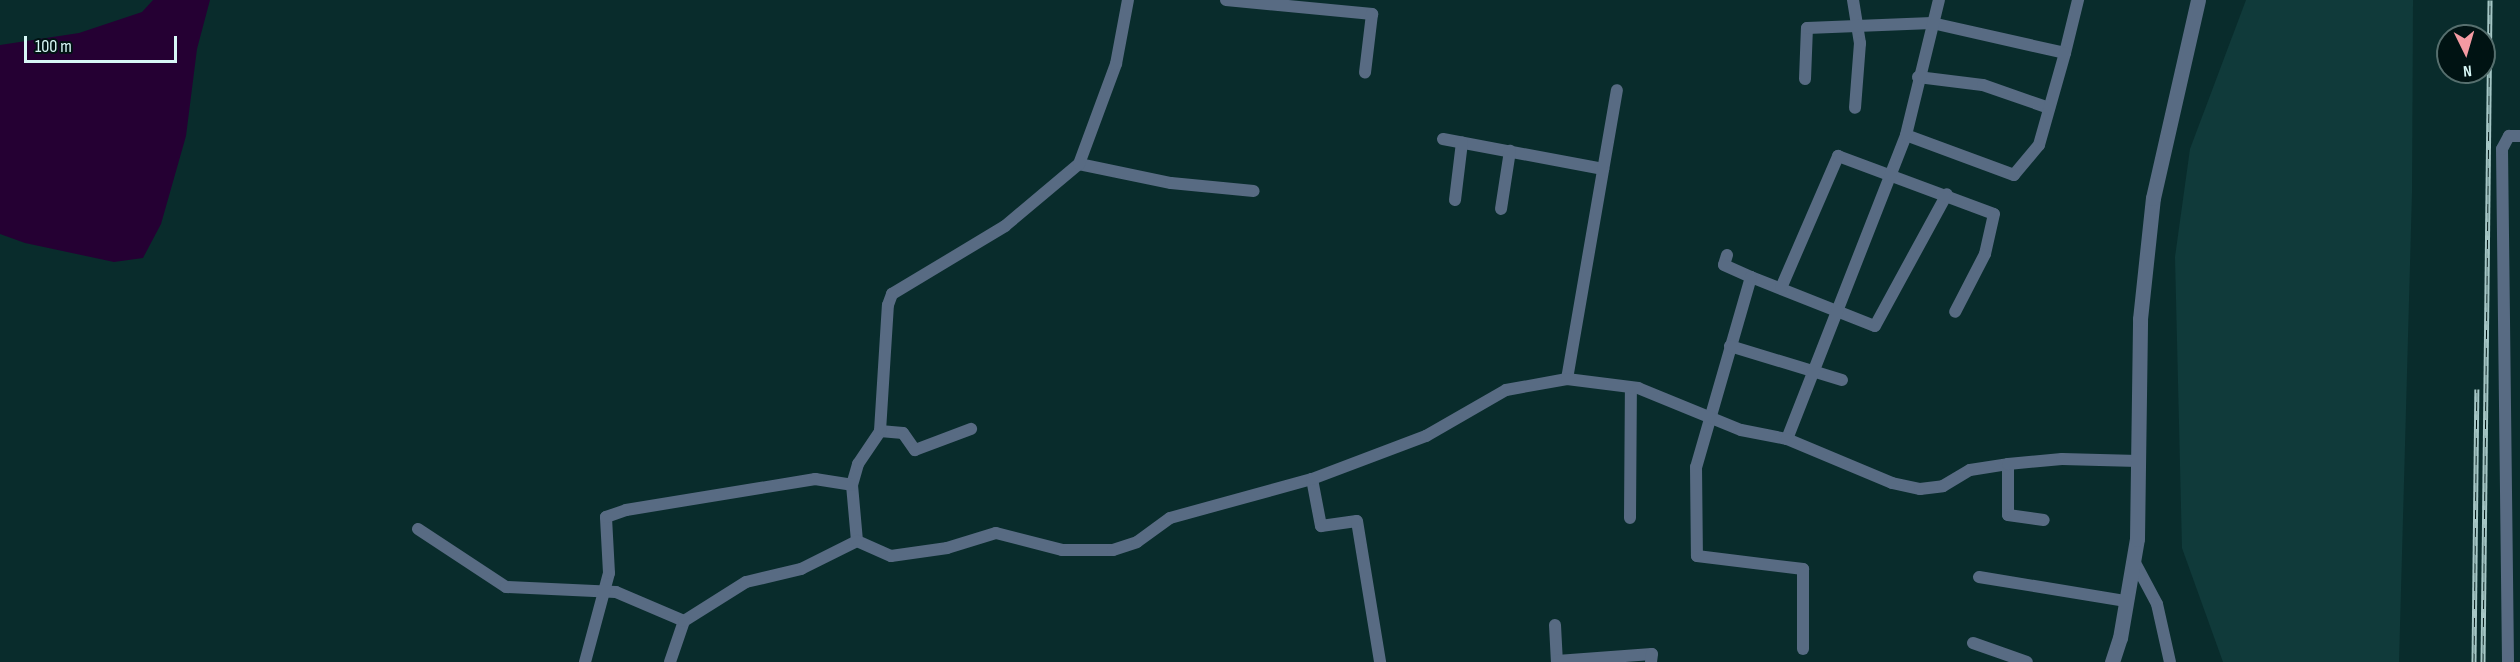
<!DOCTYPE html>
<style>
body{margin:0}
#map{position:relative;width:2520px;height:662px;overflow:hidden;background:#092c2c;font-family:"Sofia Sans Condensed",sans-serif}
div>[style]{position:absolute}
.built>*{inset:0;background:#103a3a}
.water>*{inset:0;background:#250033}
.minor>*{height:12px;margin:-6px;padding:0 6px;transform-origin:6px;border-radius:6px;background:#586b83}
.tertiary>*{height:15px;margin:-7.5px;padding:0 7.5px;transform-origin:7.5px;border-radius:7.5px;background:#586b83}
.rail>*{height:5px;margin-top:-2.5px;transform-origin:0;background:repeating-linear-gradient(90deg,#001313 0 9px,#a6c7c6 0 18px);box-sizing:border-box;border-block:2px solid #a6c7c6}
span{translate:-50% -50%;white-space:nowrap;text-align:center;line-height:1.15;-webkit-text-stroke:5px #001313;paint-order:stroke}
.north{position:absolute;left:2436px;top:24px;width:60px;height:60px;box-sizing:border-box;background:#001313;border:2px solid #566f6e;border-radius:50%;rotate:175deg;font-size:16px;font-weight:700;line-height:24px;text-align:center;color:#d8f8f7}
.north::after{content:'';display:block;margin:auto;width:21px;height:27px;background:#f49aa2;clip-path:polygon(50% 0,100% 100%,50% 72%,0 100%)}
.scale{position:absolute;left:24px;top:36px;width:153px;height:27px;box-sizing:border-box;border:3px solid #d8f8f7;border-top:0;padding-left:8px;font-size:18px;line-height:21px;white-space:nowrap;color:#d8f8f7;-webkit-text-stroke:4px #001313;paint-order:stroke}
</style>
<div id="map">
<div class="built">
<div style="clip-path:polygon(2246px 0,2413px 0,2412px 192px,2399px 662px,2223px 662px,2182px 548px,2175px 257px,2190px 149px)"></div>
</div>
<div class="water">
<div style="clip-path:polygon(153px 0,210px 0,197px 49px,186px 136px,161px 224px,143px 258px,114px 262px,25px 243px,0 234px,0 45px,79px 33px,142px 12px)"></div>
</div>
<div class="minor">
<div style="left:1226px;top:0;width:147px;rotate:5.5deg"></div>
<div style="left:1372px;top:14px;width:59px;rotate:96.8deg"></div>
<div style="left:1853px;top:0;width:44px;rotate:80.8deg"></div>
<div style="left:1860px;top:43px;width:65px;rotate:94.4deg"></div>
<div style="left:2065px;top:53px;width:55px;rotate:-76.2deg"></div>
<div style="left:1918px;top:77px;width:65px;rotate:7deg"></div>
<div style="left:1983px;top:85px;width:70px;rotate:19.2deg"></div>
<div style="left:1805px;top:79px;width:51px;rotate:-87.8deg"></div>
<div style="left:1807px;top:28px;width:125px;rotate:-2.3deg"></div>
<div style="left:1932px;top:23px;width:136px;rotate:12.7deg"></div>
<div style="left:2065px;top:53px;width:96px;rotate:105.8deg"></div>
<div style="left:2039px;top:145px;width:39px;rotate:130deg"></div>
<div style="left:2014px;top:175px;width:115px;rotate:-159.7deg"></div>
<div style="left:1443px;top:139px;width:163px;rotate:10.6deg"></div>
<div style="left:1079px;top:164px;width:94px;rotate:11.7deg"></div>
<div style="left:1171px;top:183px;width:83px;rotate:5.5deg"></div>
<div style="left:1455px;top:200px;width:58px;rotate:-83.1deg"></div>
<div style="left:1501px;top:209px;width:59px;rotate:-81.2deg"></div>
<div style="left:1727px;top:255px;width:10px;rotate:107deg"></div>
<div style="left:1724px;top:265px;width:30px;rotate:24deg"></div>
<div style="left:1751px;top:277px;width:133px;rotate:21.6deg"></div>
<div style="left:1875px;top:326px;width:150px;rotate:-61.4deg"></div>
<div style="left:1751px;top:277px;width:198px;rotate:106.1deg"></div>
<div style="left:1696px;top:467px;width:89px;rotate:89.4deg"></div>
<div style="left:1697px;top:556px;width:107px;rotate:7deg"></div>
<div style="left:1803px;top:569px;width:80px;rotate:90deg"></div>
<div style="left:1781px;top:288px;width:144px;rotate:-66.6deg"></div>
<div style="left:1838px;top:156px;width:166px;rotate:20.4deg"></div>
<div style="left:1994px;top:214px;width:41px;rotate:102.7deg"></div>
<div style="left:1985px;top:254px;width:65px;rotate:117.3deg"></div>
<div style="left:1730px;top:346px;width:117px;rotate:16.9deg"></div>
<div style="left:1567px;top:379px;width:293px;rotate:-80.2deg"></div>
<div style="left:880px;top:431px;width:23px;rotate:5deg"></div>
<div style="left:903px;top:433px;width:21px;rotate:55deg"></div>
<div style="left:915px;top:450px;width:60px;rotate:-20.6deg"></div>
<div style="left:1787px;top:439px;width:326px;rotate:-68.6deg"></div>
<div style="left:1906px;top:135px;width:139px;rotate:-76.3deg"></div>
<div style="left:2008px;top:464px;width:51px;rotate:90deg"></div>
<div style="left:2008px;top:515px;width:36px;rotate:8deg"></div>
<div style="left:1312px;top:479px;width:48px;rotate:79.2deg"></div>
<div style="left:1321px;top:526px;width:36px;rotate:-8deg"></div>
<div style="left:1357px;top:521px;width:143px;rotate:80.7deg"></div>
<div style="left:1630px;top:518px;width:130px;rotate:-89.6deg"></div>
<div style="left:418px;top:529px;width:105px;rotate:33.4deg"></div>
<div style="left:506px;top:587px;width:110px;rotate:2.6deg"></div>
<div style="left:616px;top:592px;width:74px;rotate:23.1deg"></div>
<div style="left:684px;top:621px;width:43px;rotate:108.9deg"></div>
<div style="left:857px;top:541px;width:56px;rotate:-95.1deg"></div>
<div style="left:852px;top:485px;width:22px;rotate:-74deg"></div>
<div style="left:858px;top:464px;width:40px;rotate:-56deg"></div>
<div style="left:880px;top:431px;width:126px;rotate:-86.4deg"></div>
<div style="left:888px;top:305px;width:12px;rotate:-70deg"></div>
<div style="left:892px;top:294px;width:132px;rotate:-31deg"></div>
<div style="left:1005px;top:226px;width:97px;rotate:-40deg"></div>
<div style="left:1079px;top:164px;width:107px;rotate:-69.7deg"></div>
<div style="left:1116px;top:64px;width:65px;rotate:-79.4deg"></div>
<div style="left:2133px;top:559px;width:51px;rotate:61.9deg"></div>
<div style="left:2157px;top:604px;width:59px;rotate:77.4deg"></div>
<div style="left:1979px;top:577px;width:149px;rotate:9.3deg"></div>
<div style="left:684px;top:621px;width:73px;rotate:-32.2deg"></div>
<div style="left:746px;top:582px;width:57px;rotate:-13.3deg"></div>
<div style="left:801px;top:569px;width:63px;rotate:-26.6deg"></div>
<div style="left:857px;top:541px;width:37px;rotate:24deg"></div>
<div style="left:891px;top:556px;width:57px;rotate:-8.1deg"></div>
<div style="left:947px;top:548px;width:51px;rotate:-17deg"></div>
<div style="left:996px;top:533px;width:68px;rotate:14.4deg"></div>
<div style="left:1062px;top:550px;width:51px"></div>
<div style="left:1113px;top:550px;width:25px;rotate:-18deg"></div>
<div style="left:1137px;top:542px;width:41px;rotate:-36deg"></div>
<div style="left:1170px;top:518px;width:147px;rotate:-15.4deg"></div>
<div style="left:1312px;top:479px;width:122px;rotate:-20.7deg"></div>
<div style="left:1426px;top:436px;width:92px;rotate:-29.9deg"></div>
<div style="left:1506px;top:390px;width:62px;rotate:-10.2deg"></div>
<div style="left:1567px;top:379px;width:72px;rotate:7.2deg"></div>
<div style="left:1638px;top:388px;width:111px;rotate:22.2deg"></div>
<div style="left:1741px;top:430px;width:47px;rotate:11.1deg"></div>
<div style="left:1787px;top:439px;width:114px;rotate:22.7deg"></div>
<div style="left:1892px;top:483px;width:29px;rotate:12deg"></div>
<div style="left:1920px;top:489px;width:23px;rotate:-7deg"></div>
<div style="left:1943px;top:486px;width:31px;rotate:-31deg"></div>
<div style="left:1970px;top:470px;width:38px;rotate:-9deg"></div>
<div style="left:2008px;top:464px;width:54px;rotate:-5.3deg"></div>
<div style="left:2062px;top:459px;width:76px;rotate:1.5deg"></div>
<div style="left:1555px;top:625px;width:36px;rotate:87deg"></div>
<div style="left:1557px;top:661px;width:95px;rotate:-4.2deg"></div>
<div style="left:1652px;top:654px;width:8px;rotate:97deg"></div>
<div style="left:1973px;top:643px;width:57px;rotate:19.4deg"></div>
<div style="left:585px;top:662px;width:92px;rotate:-74.9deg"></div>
<div style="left:609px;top:573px;width:56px;rotate:-93.1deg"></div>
<div style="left:606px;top:517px;width:21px;rotate:-19deg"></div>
<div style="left:626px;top:510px;width:192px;rotate:-9.3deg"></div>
<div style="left:815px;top:479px;width:37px;rotate:9deg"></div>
<div style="left:2508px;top:662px;width:513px;rotate:-90.67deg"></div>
<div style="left:2502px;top:149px;width:15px;rotate:-62deg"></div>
<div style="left:2509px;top:136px;width:11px"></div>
</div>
<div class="tertiary">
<div style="left:2112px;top:662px;width:25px;rotate:-72deg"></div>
<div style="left:2120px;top:638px;width:100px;rotate:-80.3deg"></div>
<div style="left:2137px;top:539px;width:220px;rotate:-89.2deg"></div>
<div style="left:2140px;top:319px;width:122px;rotate:-83.9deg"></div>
<div style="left:2153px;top:198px;width:203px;rotate:-77.2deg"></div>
</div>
<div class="rail">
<div style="left:2474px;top:662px;width:273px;rotate:-89.4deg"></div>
<div style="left:2483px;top:662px;width:662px;rotate:-89.39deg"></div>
</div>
<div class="north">N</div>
<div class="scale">100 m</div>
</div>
